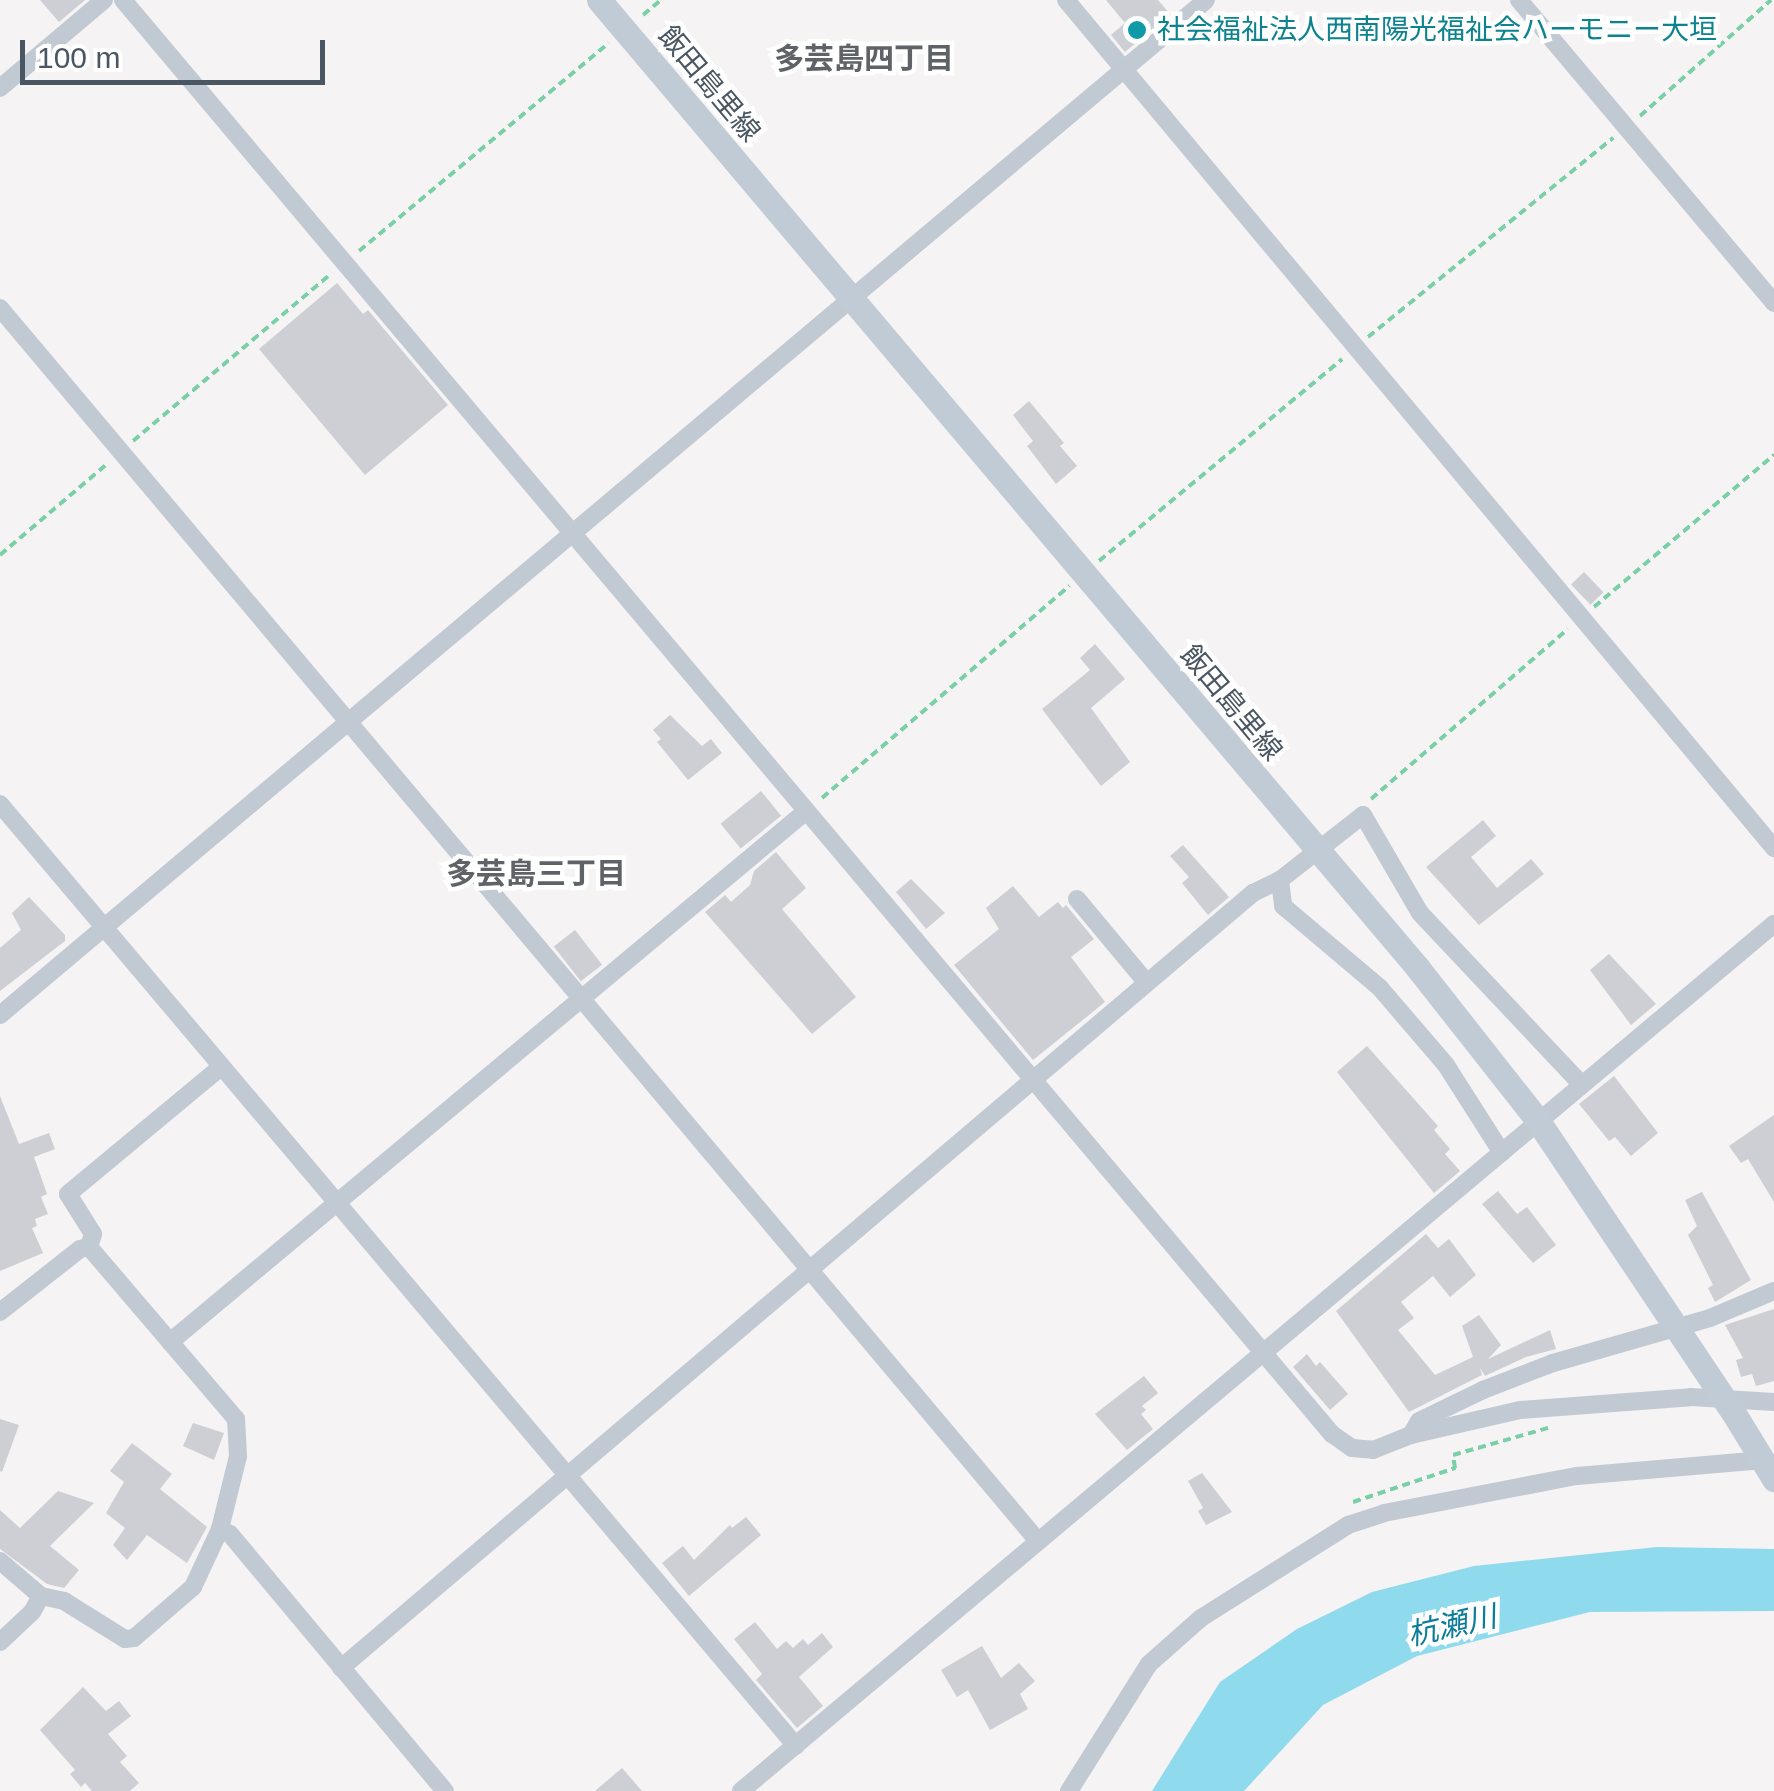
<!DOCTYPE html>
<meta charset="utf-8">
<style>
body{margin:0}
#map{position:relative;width:1774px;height:1791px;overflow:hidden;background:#f5f3f3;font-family:Helvetica,"Noto Sans JP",sans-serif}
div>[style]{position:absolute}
.water>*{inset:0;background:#90daee}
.building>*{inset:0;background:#cdcfd5;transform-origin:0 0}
.path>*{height:4px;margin-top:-2px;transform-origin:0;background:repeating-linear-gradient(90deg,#7ad0a6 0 8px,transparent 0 13px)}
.minor>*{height:18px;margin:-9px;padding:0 9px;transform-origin:9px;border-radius:9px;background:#c1cad2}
.secondary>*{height:25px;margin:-12.5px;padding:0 12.5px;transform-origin:12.5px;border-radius:12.5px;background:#c1cbd6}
.secondary-bridge>*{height:25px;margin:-12.5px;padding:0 12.5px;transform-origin:12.5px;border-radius:12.5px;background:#c1cbd6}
.dots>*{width:28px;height:28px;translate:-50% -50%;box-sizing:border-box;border:5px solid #fff;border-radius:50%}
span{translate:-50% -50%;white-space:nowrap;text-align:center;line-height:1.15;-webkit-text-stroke:9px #fff;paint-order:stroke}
.culture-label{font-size:28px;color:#0d838f}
.left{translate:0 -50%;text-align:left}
.street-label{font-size:28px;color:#4a5661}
.neighbourhood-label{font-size:30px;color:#5f6368;font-weight:700}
.water-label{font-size:30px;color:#0c7c9b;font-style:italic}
.scale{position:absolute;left:20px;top:40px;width:305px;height:45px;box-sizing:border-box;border:5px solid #4a5661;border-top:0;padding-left:12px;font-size:30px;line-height:35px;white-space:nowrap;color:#4a5661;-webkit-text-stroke:8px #fff;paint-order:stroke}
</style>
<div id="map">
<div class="water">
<div style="clip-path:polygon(1657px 1547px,1774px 1549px,1774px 1611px,1590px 1612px,1417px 1656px,1323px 1705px,1244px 1791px,1152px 1791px,1220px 1682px,1297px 1629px,1372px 1592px,1474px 1566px)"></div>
</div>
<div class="building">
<div style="clip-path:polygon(40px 0,85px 0,59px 22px)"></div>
<div style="clip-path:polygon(1106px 0,1158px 0,1170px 14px,1125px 52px,1111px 35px,1125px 23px)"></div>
<div style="clip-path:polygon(337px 283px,363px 314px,368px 310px,448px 405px,365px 475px,259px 349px)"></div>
<div style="clip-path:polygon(1029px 401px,1064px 443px,1060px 446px,1077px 466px,1056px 484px,1027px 446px,1033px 441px,1013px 415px)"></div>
<div style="left:1584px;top:572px;width:28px;height:18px;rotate:46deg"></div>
<div style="clip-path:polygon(1095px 644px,1125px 679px,1091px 708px,1130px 762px,1101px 786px,1042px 709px,1090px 670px,1080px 658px)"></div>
<div style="clip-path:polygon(670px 715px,702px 746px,711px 739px,722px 753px,688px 780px,657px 742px,661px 739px,653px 730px)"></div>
<div style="left:761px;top:791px;width:32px;height:52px;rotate:51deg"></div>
<div style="clip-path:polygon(1483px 820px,1496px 836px,1471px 857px,1497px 888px,1531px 859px,1544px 874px,1479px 925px,1426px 867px)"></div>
<div style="clip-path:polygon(1183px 845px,1229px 897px,1208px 915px,1182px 883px,1189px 877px,1170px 856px)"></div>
<div style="clip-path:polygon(776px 852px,806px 888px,782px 909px,856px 997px,812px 1034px,705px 912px,725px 895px,731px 902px,750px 885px,754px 871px)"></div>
<div style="clip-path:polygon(911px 879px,945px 913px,926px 929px,896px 892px)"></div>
<div style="clip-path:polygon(1013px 886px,1039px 917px,1058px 902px,1063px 908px,1066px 905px,1094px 939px,1071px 957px,1105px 1002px,1033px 1060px,954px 965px,999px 929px,986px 908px)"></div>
<div style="clip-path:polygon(29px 897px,65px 935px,65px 941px,0 991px,0 948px,21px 930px,12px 913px)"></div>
<div style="left:575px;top:930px;width:44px;height:27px;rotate:52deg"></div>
<div style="clip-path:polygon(1609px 954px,1656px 1004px,1631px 1025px,1590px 970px)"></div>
<div style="clip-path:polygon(1367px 1046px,1438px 1126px,1434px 1130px,1450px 1149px,1445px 1154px,1460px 1171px,1434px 1193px,1337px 1072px)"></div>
<div style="clip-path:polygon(1614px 1076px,1658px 1133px,1631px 1156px,1615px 1137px,1609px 1141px,1579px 1104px)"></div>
<div style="clip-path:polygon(0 1096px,19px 1144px,49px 1133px,55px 1149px,34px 1157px,47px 1194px,41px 1197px,48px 1214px,35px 1219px,37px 1226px,32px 1228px,43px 1253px,0 1271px)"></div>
<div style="clip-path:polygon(1774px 1115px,1774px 1202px,1748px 1159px,1741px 1163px,1729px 1146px)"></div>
<div style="clip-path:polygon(1498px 1191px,1517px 1214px,1527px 1207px,1556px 1245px,1533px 1263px,1482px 1204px)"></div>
<div style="clip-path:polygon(1702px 1192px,1751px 1280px,1715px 1302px,1708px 1288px,1713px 1285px,1688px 1235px,1697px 1226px,1685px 1200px)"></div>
<div style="clip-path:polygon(1426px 1234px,1438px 1248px,1449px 1239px,1476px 1275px,1450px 1297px,1433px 1276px,1401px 1302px,1414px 1318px,1398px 1330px,1435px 1375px,1473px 1357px,1462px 1326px,1479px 1315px,1501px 1345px,1488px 1359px,1550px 1330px,1556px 1349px,1526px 1357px,1485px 1376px,1480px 1368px,1482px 1375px,1409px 1412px,1336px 1311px)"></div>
<div style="clip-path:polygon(1774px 1309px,1774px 1381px,1756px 1386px,1752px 1374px,1741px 1377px,1736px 1360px,1743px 1358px,1725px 1325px)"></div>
<div style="clip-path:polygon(1307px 1354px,1316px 1366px,1320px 1362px,1348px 1394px,1330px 1410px,1293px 1367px)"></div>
<div style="clip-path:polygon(1144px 1376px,1158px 1393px,1142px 1406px,1146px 1410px,1141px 1414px,1153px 1429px,1127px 1450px,1095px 1414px)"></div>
<div style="clip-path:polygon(0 1419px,19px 1425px,2px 1472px,0 1471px)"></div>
<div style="clip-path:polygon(193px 1423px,224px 1433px,214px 1460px,183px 1446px)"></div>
<div style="clip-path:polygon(132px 1443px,172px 1474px,160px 1489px,207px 1527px,187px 1563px,147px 1535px,127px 1560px,113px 1545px,125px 1528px,106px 1513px,124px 1482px,110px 1471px)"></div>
<div style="clip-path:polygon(1202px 1473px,1232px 1512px,1206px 1525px,1198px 1511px,1203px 1508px,1188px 1481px)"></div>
<div style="clip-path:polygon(58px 1491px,94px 1503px,50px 1546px,79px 1570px,64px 1588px,47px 1584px,0 1549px,0 1510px,20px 1528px)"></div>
<div style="clip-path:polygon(746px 1517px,761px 1535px,689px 1596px,662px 1563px,683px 1546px,694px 1560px,730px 1525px,732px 1528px)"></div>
<div style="clip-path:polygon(755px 1622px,777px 1649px,786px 1641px,793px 1648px,803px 1639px,808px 1645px,822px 1633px,833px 1647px,799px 1677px,823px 1706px,797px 1728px,756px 1680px,762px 1674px,734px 1639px)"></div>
<div style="clip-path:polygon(982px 1646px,1001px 1678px,1019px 1663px,1035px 1681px,1020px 1694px,1028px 1709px,990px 1730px,968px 1690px,957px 1697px,941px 1670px)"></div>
<div style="clip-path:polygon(83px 1687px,106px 1711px,119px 1701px,131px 1716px,108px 1734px,127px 1756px,120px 1762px,139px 1783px,130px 1791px,92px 1791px,85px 1783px,81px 1787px,70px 1774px,75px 1770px,40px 1730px)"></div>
<div style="clip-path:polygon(622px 1768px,642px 1791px,595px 1791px)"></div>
</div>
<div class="path">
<div style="left:643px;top:15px;width:23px;rotate:-40deg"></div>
<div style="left:1640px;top:116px;width:175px;rotate:-41.5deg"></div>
<div style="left:359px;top:251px;width:325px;rotate:-39.8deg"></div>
<div style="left:1368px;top:337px;width:316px;rotate:-39.1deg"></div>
<div style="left:133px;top:441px;width:260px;rotate:-40.2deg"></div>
<div style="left:0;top:555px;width:140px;rotate:-40.4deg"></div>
<div style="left:1099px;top:561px;width:316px;rotate:-39.7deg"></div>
<div style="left:1594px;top:607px;width:236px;rotate:-40.2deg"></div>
<div style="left:822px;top:798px;width:326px;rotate:-40.6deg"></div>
<div style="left:1371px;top:799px;width:260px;rotate:-40.8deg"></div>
<div style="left:1353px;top:1502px;width:108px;rotate:-18.4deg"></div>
<div style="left:1455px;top:1468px;width:13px;rotate:-99deg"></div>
<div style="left:1453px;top:1455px;width:99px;rotate:-15.9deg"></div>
</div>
<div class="minor">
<div style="left:123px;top:0;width:1876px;rotate:49.87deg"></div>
<div style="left:1332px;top:1434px;width:24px;rotate:35deg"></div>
<div style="left:1352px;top:1448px;width:21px;rotate:5deg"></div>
<div style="left:1373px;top:1450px;width:41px;rotate:-21.5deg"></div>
<div style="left:1411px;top:1435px;width:112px;rotate:-12.9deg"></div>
<div style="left:1520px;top:1410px;width:171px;rotate:-4.3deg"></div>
<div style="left:1691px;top:1397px;width:83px;rotate:3.4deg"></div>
<div style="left:1066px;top:0;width:1105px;rotate:50.14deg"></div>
<div style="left:1519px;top:0;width:396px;rotate:49.9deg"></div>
<div style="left:0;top:88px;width:136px;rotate:-40.2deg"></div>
<div style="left:0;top:308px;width:1612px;rotate:49.91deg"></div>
<div style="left:0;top:804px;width:1233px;rotate:49.8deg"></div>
<div style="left:1280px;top:880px;width:26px;rotate:83deg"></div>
<div style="left:1283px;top:906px;width:127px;rotate:40.2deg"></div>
<div style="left:1380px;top:988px;width:101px;rotate:49.4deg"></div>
<div style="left:1446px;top:1065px;width:104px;rotate:57.5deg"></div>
<div style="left:1077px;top:899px;width:109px;rotate:50.2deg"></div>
<div style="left:0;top:1015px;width:1576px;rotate:-40.08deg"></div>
<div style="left:0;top:1312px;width:102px;rotate:-38.2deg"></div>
<div style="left:80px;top:1249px;width:9px;rotate:-13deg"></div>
<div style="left:170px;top:1342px;width:827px;rotate:-39.85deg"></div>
<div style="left:1411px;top:1435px;width:16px;rotate:-60deg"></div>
<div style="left:1419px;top:1421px;width:71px;rotate:-25.8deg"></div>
<div style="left:1483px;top:1390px;width:75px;rotate:-21.1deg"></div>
<div style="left:1553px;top:1363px;width:163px;rotate:-16deg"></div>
<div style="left:1710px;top:1318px;width:69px;rotate:-22.9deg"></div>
<div style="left:220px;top:1529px;width:11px;rotate:27deg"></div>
<div style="left:230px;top:1534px;width:335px;rotate:50.1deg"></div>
<div style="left:0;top:1561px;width:54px;rotate:40.5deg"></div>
<div style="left:41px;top:1596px;width:18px;rotate:119deg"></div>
<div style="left:32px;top:1612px;width:44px;rotate:136.8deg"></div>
<div style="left:41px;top:1596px;width:24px;rotate:12deg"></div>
<div style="left:64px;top:1601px;width:72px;rotate:31.9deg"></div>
<div style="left:125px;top:1639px;width:9px;rotate:-6deg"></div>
<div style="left:134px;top:1638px;width:78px;rotate:-40.8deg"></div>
<div style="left:193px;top:1587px;width:64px;rotate:-65deg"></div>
<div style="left:220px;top:1529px;width:75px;rotate:-76.1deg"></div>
<div style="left:238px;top:1456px;width:37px;rotate:-93deg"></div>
<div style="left:236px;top:1419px;width:226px;rotate:-130.5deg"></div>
<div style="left:89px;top:1247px;width:14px;rotate:-73deg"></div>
<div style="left:93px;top:1234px;width:47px;rotate:-122deg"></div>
<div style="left:68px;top:1194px;width:199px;rotate:-39.7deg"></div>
<div style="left:341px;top:1668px;width:1197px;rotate:-40.36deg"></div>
<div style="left:1253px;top:893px;width:30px;rotate:-26deg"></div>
<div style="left:1280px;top:880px;width:105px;rotate:-38.1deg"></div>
<div style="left:1363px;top:815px;width:113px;rotate:59.8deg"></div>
<div style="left:1420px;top:913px;width:236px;rotate:46.7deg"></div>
<div style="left:741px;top:1791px;width:1349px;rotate:-40.01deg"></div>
<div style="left:1069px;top:1791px;width:150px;rotate:-57.8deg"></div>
<div style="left:1149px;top:1664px;width:69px;rotate:-41.5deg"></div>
<div style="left:1201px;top:1618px;width:174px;rotate:-32.3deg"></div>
<div style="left:1348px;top:1525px;width:38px;rotate:-18deg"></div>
<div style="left:1384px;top:1513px;width:197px;rotate:-10.9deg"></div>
<div style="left:1577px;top:1476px;width:187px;rotate:-4.9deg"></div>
</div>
<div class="secondary">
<div style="left:599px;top:0;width:1267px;rotate:49.77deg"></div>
<div style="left:1733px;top:1412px;width:79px;rotate:58.5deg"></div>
</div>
<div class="secondary-bridge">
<div style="left:1417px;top:967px;width:196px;rotate:51.8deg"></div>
<div style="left:1538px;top:1121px;width:350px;rotate:56.2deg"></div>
</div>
<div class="dots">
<div style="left:1137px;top:30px;background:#0f9aa8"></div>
</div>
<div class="culture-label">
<span class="left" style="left:1157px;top:30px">社会福祉法人西南陽光福祉会ハーモニー大垣</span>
</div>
<div class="street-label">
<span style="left:709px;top:84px;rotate:50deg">飯田島里線</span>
<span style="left:1231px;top:703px;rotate:50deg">飯田島里線</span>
</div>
<div class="neighbourhood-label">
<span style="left:864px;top:59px">多芸島四丁目</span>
<span style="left:536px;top:874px">多芸島三丁目</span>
</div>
<div class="water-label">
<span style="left:1452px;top:1626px;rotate:-13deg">杭瀬川</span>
</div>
<div class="scale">100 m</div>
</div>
